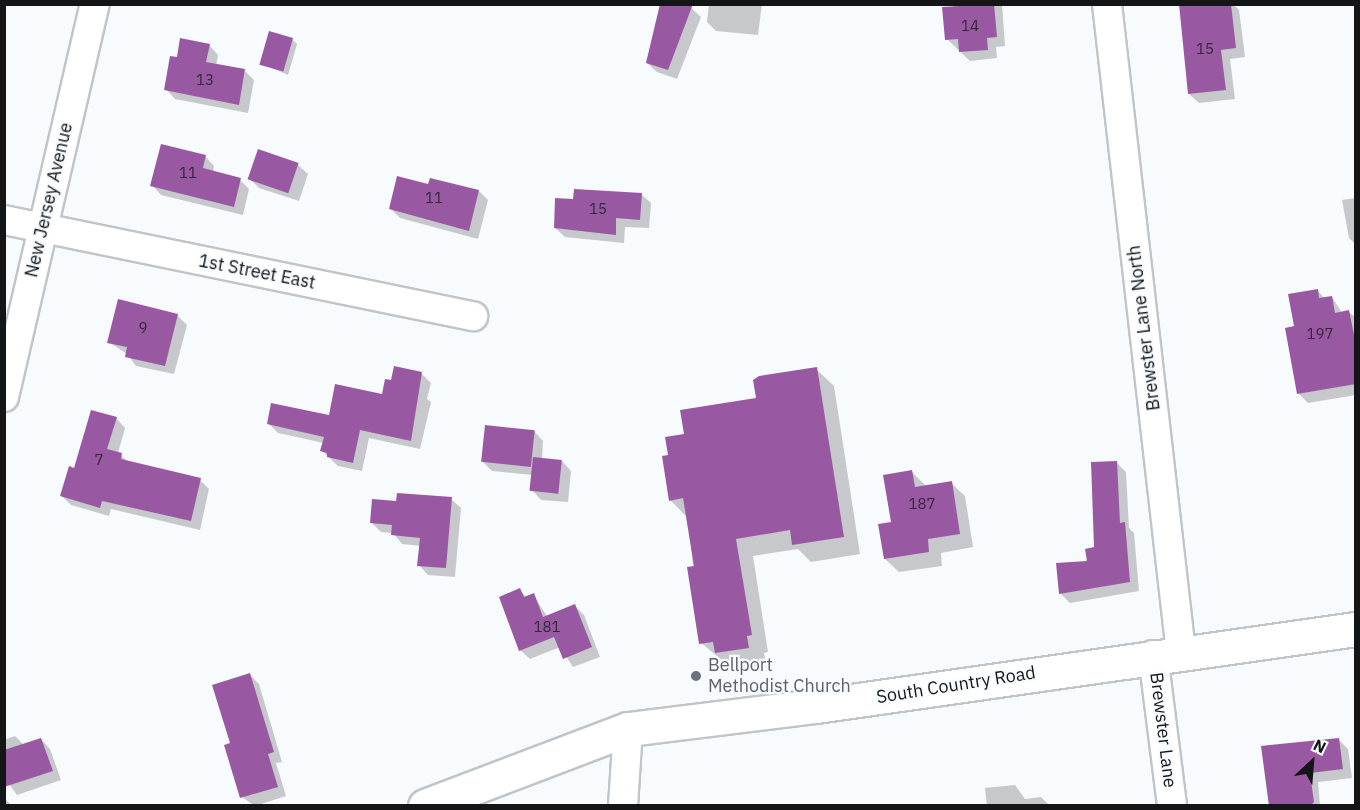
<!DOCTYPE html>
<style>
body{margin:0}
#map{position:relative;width:1360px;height:810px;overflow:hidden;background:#f8fbfe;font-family:"IBM Plex Sans",sans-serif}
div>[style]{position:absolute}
.shadow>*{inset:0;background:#0003}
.building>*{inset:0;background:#9959a2;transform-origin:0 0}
.roads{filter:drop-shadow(2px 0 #c0c5ca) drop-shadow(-2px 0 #c0c5ca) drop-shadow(0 2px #c0c5ca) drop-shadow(0 -2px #c0c5ca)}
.street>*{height:28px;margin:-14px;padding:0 14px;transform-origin:14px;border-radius:14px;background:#fff}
.secondary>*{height:33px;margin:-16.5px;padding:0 16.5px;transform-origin:16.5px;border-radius:16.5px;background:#fff}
.dots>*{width:16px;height:16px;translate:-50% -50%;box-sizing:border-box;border:3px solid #f8fbfe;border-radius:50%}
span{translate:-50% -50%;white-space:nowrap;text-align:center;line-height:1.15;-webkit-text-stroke:4.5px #f8fbfe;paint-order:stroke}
.number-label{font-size:15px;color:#35263a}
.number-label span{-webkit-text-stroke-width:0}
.street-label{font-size:18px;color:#141517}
.worship-label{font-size:18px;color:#5b616d}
.left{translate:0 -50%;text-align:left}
.frame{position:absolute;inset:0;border:6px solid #141517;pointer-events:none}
.north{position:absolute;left:1282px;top:732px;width:60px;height:60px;-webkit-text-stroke:4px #f8fbfe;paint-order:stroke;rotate:26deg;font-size:16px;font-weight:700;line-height:24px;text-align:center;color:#141517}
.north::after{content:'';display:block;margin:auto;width:21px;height:27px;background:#141517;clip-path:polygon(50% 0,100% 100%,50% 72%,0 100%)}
</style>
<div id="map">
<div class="shadow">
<div style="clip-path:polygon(662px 4px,691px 8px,701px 17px,677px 79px,657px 72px,647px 63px)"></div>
<div style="clip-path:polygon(709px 4px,762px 4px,758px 35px,716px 31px,707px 22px)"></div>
<div style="clip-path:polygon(954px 4px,1002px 4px,1005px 46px,996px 47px,997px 58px,970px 61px,947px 39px)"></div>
<div style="clip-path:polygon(1181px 4px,1233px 4px,1239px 10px,1245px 57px,1230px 59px,1235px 99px,1199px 103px,1189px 94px)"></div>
<div style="clip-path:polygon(292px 39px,297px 44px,288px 75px,262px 64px)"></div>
<div style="clip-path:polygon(209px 45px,218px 55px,216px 66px,245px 71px,254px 80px,248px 113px,175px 99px,166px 89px,178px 59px)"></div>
<div style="clip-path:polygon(205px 156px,214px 166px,213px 173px,240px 180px,249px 189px,243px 215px,161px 195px,152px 185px)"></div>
<div style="clip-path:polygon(298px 165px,308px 174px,299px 201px,259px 188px,249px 178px)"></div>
<div style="clip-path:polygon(430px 186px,479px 191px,488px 200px,478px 239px,400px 218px,390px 208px)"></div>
<div style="clip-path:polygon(641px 194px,651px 203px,649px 228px,625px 227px,624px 243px,565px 237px,555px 228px,575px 200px)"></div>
<div style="clip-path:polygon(1356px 198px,1356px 245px,1349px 238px,1342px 200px)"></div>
<div style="clip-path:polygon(1317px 290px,1325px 299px,1332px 297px,1342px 313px,1349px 312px,1356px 318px,1356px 395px,1308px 403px,1299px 394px,1287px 329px,1295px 328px)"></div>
<div style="clip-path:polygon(177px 315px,187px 325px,174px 374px,136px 366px,127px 354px,109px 342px)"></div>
<div style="clip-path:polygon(816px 369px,834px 386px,860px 554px,811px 562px,798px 549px,753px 556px,768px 652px,764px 653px,766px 665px,734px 670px,701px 643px,688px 518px,670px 500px,670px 457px,686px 436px)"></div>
<div style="clip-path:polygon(421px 373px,431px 383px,427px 399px,431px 402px,420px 449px,369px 438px,362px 471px,338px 466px,322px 451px,324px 443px,278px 433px,268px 423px,330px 416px,383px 396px,393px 381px)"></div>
<div style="clip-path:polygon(116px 418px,125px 428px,118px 453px,130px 463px,200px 480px,209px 489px,200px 530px,111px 509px,109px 516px,71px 505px,62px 496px,75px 470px)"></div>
<div style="clip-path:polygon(534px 431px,543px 441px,542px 459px,562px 461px,571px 471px,568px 502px,541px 500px,532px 490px,533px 475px,492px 471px,483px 462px)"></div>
<div style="clip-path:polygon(1116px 462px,1126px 472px,1129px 528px,1134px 533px,1139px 591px,1070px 603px,1060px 593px,1095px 549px)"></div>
<div style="clip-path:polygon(912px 472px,926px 486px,951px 483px,965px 496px,973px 547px,941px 553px,942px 566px,899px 572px,885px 559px,892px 523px)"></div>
<div style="clip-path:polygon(451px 499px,461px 508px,455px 577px,428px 575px,419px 565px,421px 546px,402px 544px,393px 533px,381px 532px,371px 522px,397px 502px)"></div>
<div style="clip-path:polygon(520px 590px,527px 598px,533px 595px,547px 616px,575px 606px,584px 615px,600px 657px,573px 667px,560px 647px,530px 659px,520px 650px)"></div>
<div style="clip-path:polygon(250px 675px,259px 684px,282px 762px,276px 763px,286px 796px,255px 806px,242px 797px,232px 744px)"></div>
<div style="clip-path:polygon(15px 736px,24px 745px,41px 739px,50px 749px,61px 780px,17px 795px,4px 777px,4px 740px)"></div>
<div style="clip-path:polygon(1338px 739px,1348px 749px,1352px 778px,1318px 782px,1320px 806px,1270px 806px)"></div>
<div style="clip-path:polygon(1015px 785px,1025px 799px,1041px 797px,1050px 806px,987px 806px,985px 788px)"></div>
<div style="clip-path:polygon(4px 798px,12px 806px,4px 806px)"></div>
</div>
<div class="building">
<div style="clip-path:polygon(660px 4px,693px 4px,668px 70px,646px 63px)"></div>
<div style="clip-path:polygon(994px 4px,997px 37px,987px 38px,988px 50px,959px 52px,958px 39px,945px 40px,942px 7px)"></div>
<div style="clip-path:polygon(1179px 4px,1231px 4px,1236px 48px,1221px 50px,1226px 90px,1188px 94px)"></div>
<div style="left:269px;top:31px;width:25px;height:35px;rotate:16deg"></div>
<div style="clip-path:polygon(180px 38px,210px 44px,206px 62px,245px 69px,239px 105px,164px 90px,170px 56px,177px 57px)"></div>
<div style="clip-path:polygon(161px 144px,206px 155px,203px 168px,241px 178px,234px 207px,150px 186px)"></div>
<div style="left:258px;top:149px;width:43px;height:32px;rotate:19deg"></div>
<div style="clip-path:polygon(397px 176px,428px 184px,430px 178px,479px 190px,469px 231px,389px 209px)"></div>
<div style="clip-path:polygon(574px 189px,642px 193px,640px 220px,616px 218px,616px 235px,554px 228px,555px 198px,573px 199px)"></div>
<div style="clip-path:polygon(1318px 289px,1319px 298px,1332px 296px,1335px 313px,1349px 310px,1356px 345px,1356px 384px,1297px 394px,1285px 328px,1294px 326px,1288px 294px)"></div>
<div style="clip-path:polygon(118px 299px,178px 314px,165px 366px,125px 357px,127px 347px,107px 343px)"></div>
<div style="clip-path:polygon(394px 366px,422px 372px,411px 441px,360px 430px,353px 463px,327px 457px,327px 453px,320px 451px,324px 437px,267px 424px,271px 403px,329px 415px,335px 384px,382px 394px,385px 379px,391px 380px)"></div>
<div style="clip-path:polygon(817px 367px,844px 537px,792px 545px,790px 530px,736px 539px,752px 635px,747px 636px,749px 648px,715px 653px,713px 642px,699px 644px,687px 567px,694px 566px,683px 498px,669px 501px,662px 456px,668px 455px,665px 437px,684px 434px,680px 410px,756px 398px,753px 380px,759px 376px)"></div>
<div style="clip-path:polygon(91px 410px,117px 417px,107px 449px,122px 453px,121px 459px,201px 478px,191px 521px,102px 501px,100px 508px,60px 496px,69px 466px,74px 468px)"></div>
<div style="left:485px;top:425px;width:50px;height:37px;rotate:6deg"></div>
<div style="left:533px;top:457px;width:29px;height:34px;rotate:6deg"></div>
<div style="clip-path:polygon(1117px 461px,1120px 523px,1125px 522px,1130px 582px,1059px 594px,1056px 563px,1087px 561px,1085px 549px,1094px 547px,1091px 462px)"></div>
<div style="clip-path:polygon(912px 470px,915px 487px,952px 481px,960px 534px,928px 539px,929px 552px,884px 559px,878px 524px,891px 522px,883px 475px)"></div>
<div style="clip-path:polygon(397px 493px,452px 497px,446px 568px,417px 566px,420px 538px,391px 535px,392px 525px,370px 523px,372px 499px,396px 501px)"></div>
<div style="clip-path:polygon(520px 588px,524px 597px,534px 593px,543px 617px,575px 604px,592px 647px,563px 659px,554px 637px,519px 651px,499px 597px)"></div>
<div style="clip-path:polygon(250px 673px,274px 752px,268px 754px,278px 787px,240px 798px,224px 745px,230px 743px,212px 685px)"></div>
<div style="clip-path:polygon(41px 738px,53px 771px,4px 787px,4px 750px)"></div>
<div style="clip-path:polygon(1339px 738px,1343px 769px,1310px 773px,1314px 802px,1310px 806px,1269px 806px,1261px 746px)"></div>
</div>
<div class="roads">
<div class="street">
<div style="left:1107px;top:4px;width:652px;rotate:83.49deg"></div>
<div style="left:4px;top:220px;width:479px;rotate:11.6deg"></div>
<div style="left:4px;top:397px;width:403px;rotate:-77deg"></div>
<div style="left:1153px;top:655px;width:152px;rotate:82.8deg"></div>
<div style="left:623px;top:806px;width:77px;rotate:-86.3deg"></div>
</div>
<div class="secondary">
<div style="left:425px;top:806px;width:217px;rotate:-20.8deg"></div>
<div style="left:628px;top:729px;width:189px;rotate:-7deg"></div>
<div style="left:816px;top:706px;width:545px;rotate:-8.12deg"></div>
</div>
</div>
<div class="dots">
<div style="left:696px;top:676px;background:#6b7280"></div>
</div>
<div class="number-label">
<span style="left:970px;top:26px">14</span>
<span style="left:1205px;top:49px">15</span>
<span style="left:205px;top:80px">13</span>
<span style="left:188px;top:173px">11</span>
<span style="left:434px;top:198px">11</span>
<span style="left:598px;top:209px">15</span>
<span style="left:143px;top:328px">9</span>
<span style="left:1320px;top:334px">197</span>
<span style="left:99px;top:460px">7</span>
<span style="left:922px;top:504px">187</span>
<span style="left:547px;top:627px">181</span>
</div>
<div class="street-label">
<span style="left:49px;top:200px;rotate:-77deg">New Jersey Avenue</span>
<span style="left:257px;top:272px;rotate:11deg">1st Street East</span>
<span style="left:1144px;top:328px;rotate:-97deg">Brewster Lane North</span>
<span style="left:956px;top:685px;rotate:-9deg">South Country Road</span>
<span style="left:1163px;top:730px;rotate:83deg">Brewster Lane</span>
</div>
<div class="worship-label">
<span class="left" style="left:708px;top:676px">Bellport<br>Methodist Church</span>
</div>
<div class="frame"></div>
<div class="north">N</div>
</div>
